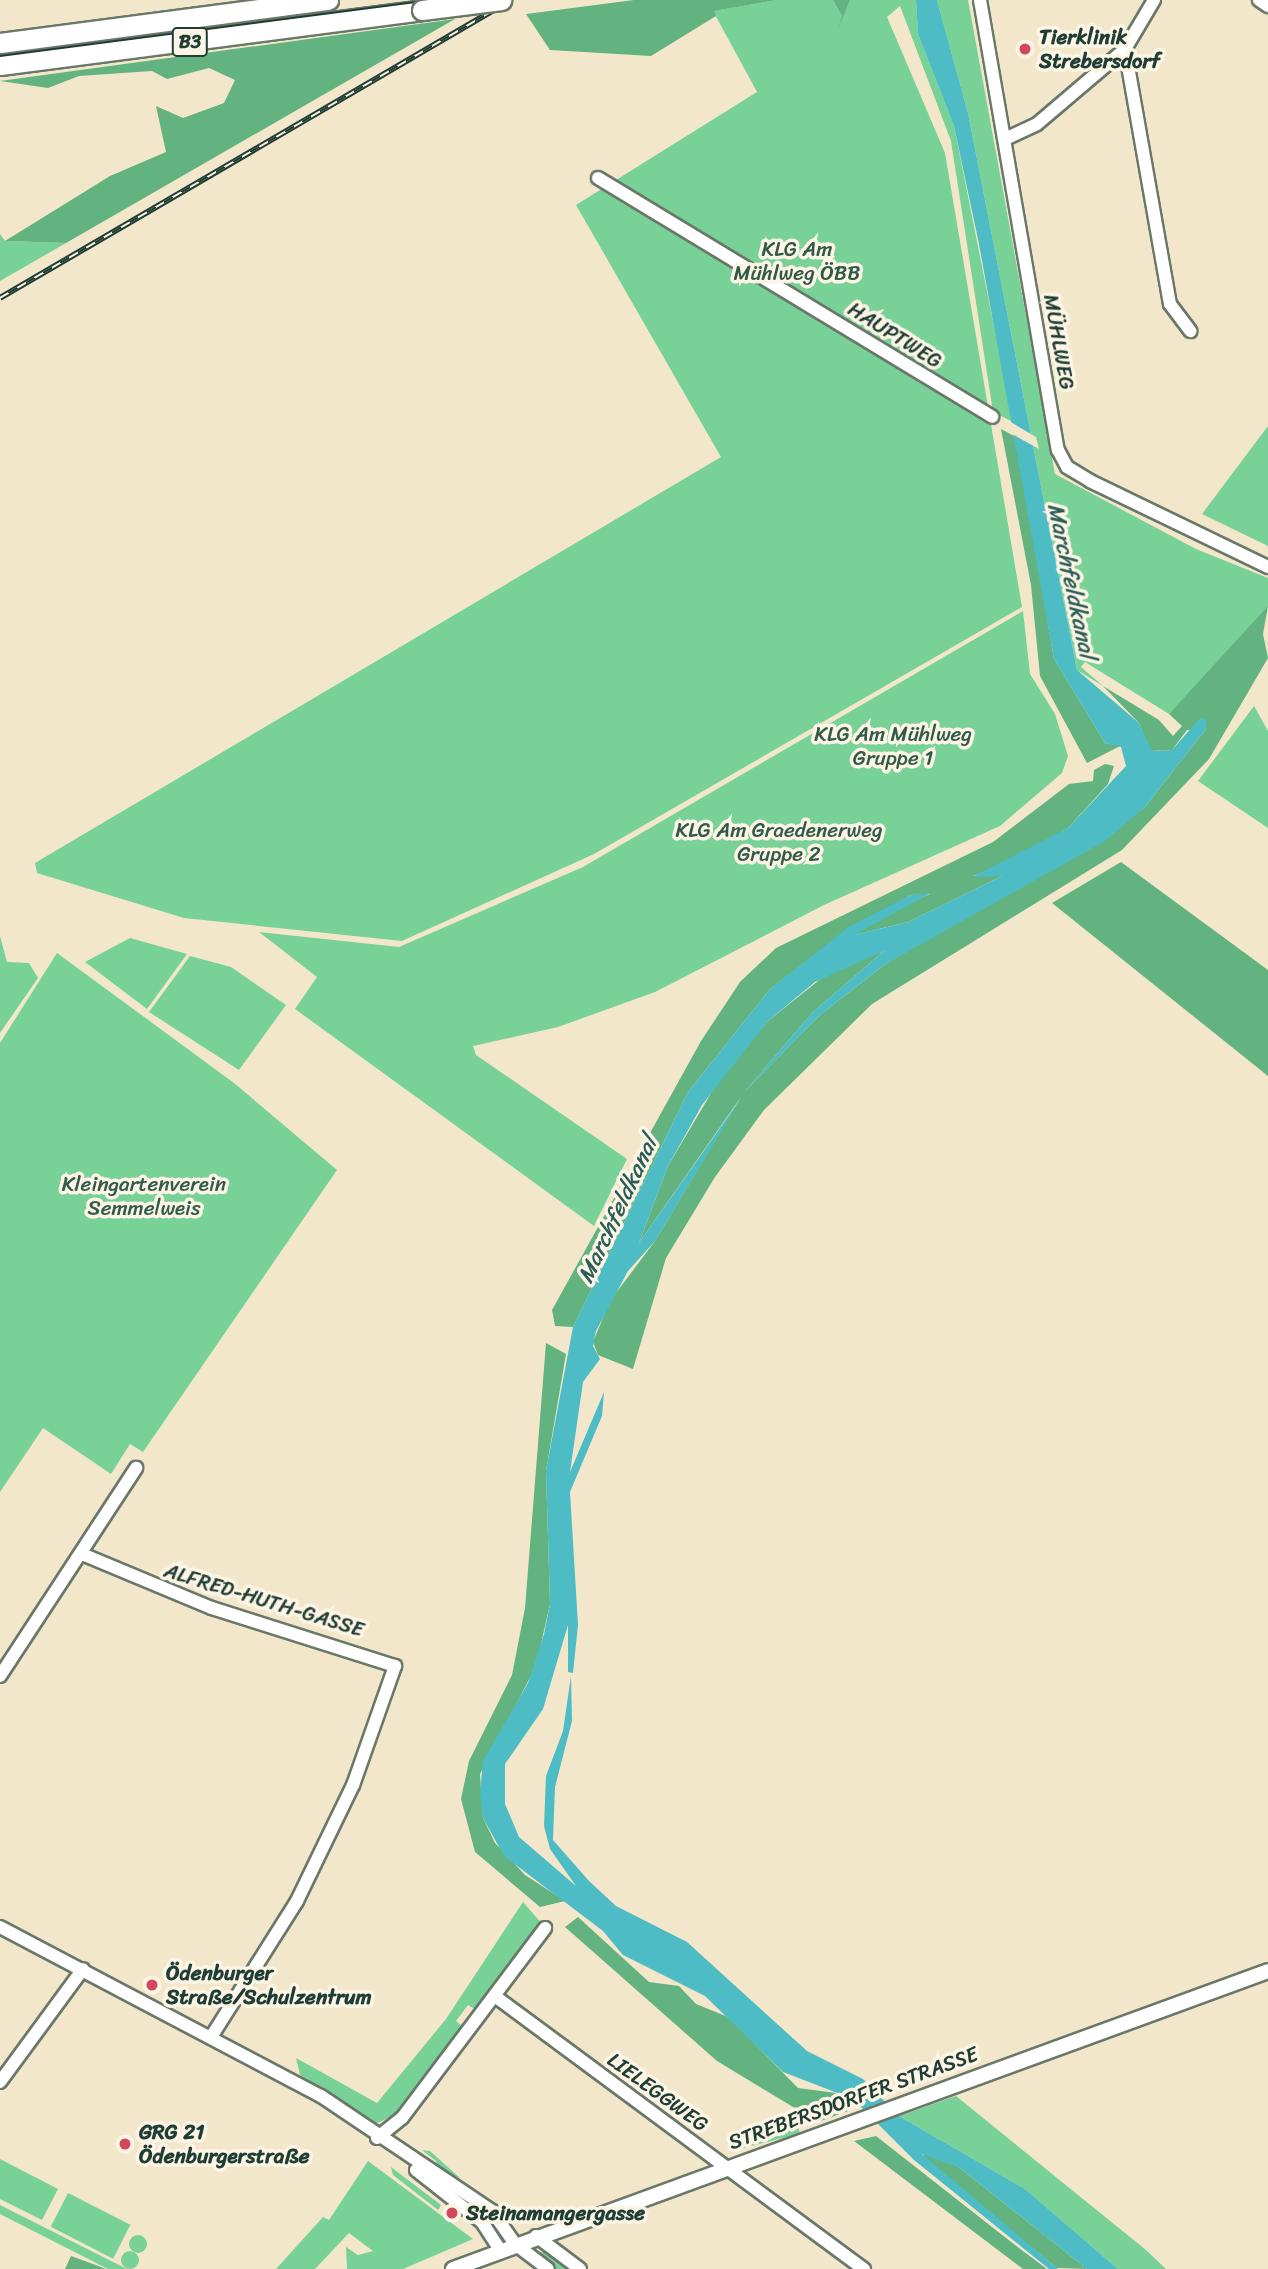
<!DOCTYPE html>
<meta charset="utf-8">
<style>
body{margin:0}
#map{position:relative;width:1268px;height:2269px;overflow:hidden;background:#f3e7cb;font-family:Sriracha,sans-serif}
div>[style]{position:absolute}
.green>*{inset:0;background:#78d197;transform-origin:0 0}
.round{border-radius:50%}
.forest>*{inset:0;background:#62b380}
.water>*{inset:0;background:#4ebcc5}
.pier>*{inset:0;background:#f3e7cb}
.roads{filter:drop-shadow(2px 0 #697869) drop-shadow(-2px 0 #697869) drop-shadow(0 2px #697869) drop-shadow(0 -2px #697869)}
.minor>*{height:12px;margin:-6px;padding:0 6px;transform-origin:6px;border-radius:6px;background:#fff}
.tertiary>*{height:14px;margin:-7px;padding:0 7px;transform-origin:7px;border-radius:7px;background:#fff}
.primary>*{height:19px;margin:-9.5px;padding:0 9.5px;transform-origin:9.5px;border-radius:9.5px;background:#fff}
.tram>*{height:2px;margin:-1px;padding:0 1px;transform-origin:1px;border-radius:1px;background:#1f3d34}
.rail>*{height:6px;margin-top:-3px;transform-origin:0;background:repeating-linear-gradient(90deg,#fcf5e5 0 10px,#1f3d34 0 20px);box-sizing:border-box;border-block:2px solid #1f3d34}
.bridges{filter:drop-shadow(2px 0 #697869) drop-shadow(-2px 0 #697869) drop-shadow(0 2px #697869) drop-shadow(0 -2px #697869)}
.primary-bridge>*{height:19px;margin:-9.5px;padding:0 9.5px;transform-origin:9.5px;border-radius:9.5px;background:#fff}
.dots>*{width:19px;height:19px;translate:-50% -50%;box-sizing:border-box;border:4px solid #fcf5e5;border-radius:50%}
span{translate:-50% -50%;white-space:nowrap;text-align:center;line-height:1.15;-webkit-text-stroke:7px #fcf5e5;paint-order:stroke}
.shield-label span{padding:2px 5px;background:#fcf5e5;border:2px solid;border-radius:5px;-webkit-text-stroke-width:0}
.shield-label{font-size:19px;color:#1f3d34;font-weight:700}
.poi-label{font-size:21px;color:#1f3d34;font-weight:700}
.left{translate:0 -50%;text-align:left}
.park-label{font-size:21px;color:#315b48}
.street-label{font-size:21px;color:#1f3d34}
.water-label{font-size:23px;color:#2b5d58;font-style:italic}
</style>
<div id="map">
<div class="green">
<div style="clip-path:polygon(777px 0,833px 0,842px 16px,850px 0,916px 0,918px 34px,954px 126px,1013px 422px,993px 412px,951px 141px,900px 6px,887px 17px,945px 153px,1022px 607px,594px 854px,402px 941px,184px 918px,37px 873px,35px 863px,721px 457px,576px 205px,757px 92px,713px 11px)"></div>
<div style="clip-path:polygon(937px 0,968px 0,1055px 474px,1196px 549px,1268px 578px,1268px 606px,1254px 627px,1169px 714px,1085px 662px,1081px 667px,1103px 686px,1077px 670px,968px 113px)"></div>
<div style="clip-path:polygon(0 234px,5px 241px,66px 243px,0 281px)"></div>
<div style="clip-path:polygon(1268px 426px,1268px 546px,1202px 514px)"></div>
<div style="clip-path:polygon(1023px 611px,1030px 674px,1055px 714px,1068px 756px,1062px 773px,1000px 826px,824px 905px,655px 992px,558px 1027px,473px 1046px,476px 1055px,627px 1159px,594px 1226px,295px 1009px,317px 977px,259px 932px,399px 947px,583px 867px)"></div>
<div style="clip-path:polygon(1254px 706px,1268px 731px,1268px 828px,1198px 781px)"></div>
<div style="clip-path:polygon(0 936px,7px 962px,29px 963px,38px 978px,0 1033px)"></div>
<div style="clip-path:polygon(130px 938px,187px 954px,147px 1009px,85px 962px)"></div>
<div style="clip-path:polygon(57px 953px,234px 1083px,337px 1170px,143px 1452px,130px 1444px,111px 1474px,43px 1428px,0 1492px,0 1043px)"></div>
<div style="clip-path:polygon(190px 956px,231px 967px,286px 1005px,239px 1070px,149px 1012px)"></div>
<div style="clip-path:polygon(523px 1902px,543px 1925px,476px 2010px,468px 2005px,456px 2021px,466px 2029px,404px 2111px,373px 2125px,300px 2075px,296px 2058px,377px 2103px,446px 2019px)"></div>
<div style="clip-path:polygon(956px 2096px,1146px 2250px,1166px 2269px,1118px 2269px,1025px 2189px,899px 2116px)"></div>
<div style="left:798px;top:2126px;width:8px;height:65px;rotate:76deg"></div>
<div style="clip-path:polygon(422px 2150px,430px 2151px,460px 2178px,434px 2168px,436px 2161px)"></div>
<div style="clip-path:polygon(0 2159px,58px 2189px,42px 2220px,0 2199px)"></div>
<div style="clip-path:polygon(368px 2161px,473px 2239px,403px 2269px,347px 2269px,346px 2247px,358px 2255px,373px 2251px,349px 2233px,315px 2269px,276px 2269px,323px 2217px,329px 2220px)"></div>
<div style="clip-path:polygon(391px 2167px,441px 2205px,438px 2210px,393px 2175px)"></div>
<div style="left:68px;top:2193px;width:70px;height:38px;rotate:27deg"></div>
<div style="clip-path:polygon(0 2205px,127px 2269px,108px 2269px,0 2214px)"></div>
<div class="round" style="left:129px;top:2235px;width:18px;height:18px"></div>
<div style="clip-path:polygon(546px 2250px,571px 2269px,554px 2269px,536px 2255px)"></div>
<div class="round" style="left:121px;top:2251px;width:18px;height:18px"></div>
</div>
<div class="forest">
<div style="clip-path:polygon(634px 0,777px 0,714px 11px,716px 16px,651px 56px,550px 50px,526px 14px)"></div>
<div style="clip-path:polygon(833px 0,850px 0,838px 29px,842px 16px)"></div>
<div style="clip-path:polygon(455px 19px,66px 243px,5px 241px,110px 176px,166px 152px,156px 106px,183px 118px,224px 103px,235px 80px,209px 68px,167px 79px,152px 71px,79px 76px,48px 88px,0 81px)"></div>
<div style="clip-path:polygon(1001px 429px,1016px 437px,1054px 659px,1105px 743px,1120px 746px,1087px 763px,1040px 676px,1031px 585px)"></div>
<div style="clip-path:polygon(1268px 606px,1263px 634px,1268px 658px,1209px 759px,1122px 850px,872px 1004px,764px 1110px,715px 1177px,666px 1258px,633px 1369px,598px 1355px,593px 1342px,610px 1301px,655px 1241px,741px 1097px,639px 1243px,668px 1166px,723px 1073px,768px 1021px,828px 973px,884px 951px,813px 1012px,745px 1091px,820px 1015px,884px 965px,1144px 808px,1206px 729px,1187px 730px,1172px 750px,1151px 751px,1139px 723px,1103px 686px,1159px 720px,1173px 736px,1182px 726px,1169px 714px)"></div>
<div style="clip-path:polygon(1105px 764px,1114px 766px,1108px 784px,1068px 828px,1015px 860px,973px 876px,1002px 876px,908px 922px,854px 935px,863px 924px,930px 894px,911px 895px,835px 940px,770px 989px,688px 1092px,573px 1327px,555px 1326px,552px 1310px,701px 1041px,740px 982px,776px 948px,993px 842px,1069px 784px,1093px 781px,1094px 770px)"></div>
<div style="clip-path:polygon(1121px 862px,1268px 970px,1268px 1076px,1052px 903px)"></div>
<div style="clip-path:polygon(546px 1343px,566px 1354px,546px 1471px,550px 1604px,536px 1666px,480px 1774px,483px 1818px,495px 1843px,525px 1875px,565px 1901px,540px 1907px,475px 1852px,461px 1799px,469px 1761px,512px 1675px,525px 1608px)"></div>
<div style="clip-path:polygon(578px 1917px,649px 1982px,679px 1986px,696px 2004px,728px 2017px,798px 2088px,836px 2093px,848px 2111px,818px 2122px,717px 2061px,565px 1927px)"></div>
<div style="clip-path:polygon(876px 2136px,1015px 2245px,1047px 2269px,1023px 2269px,854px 2141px)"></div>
<div style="clip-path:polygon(927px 2153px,960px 2168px,1087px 2269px,1057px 2268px,935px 2169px,922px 2156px)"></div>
<div style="clip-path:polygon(71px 2256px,93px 2264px,106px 2269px,65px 2269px)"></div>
</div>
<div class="water">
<div style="clip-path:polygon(916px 0,937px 0,968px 113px,1077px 670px,1139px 723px,1152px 751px,1172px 750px,1200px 718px,1206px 719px,1206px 729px,1144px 808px,1105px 841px,884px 965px,820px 1015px,744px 1092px,813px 1012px,884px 951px,815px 982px,768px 1021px,702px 1105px,668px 1166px,639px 1243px,741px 1098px,655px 1241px,628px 1271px,596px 1331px,593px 1346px,600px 1359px,583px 1382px,570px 1472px,604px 1392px,602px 1416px,570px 1492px,578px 1625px,573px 1673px,568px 1672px,568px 1625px,543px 1709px,505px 1764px,505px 1804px,519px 1837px,576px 1886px,550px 1849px,544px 1826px,546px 1776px,563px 1731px,571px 1676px,572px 1721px,555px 1787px,553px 1840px,589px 1881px,616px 1906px,687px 1942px,807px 2051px,863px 2079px,899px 2116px,1025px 2189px,1118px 2269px,1087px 2269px,960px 2168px,922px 2154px,1058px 2269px,1049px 2269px,914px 2160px,853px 2099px,783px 2072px,705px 1996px,623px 1955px,603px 1931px,504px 1856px,483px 1818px,480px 1793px,483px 1761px,528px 1683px,544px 1634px,550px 1604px,546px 1471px,573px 1327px,688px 1092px,770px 989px,850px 926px,911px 895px,931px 893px,854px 935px,908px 922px,1002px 876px,972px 877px,1068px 828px,1126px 766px,1121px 747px,1105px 743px,1054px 659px,979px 244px,954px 126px,918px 34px)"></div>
</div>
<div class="pier">
<div style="clip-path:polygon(1009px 421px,1036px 437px,1039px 449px,1012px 434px)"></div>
</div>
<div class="roads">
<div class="minor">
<div style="left:980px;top:0;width:457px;rotate:80.2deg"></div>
<div style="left:1058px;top:450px;width:19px;rotate:62deg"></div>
<div style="left:1067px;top:467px;width:27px;rotate:31deg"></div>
<div style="left:1090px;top:481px;width:198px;rotate:25.8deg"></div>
<div style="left:1259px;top:0;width:11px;rotate:34deg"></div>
<div style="left:1125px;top:49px;width:259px;rotate:80deg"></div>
<div style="left:1170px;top:304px;width:34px;rotate:53deg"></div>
<div style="left:1005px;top:139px;width:35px;rotate:-25deg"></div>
<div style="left:1037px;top:124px;width:116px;rotate:-40.4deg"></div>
<div style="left:1125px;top:49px;width:57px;rotate:-59.4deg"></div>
<div style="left:598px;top:178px;width:461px;rotate:31.2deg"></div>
<div style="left:82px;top:1554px;width:141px;rotate:22.6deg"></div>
<div style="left:212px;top:1608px;width:192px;rotate:17.6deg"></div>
<div style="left:395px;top:1666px;width:126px;rotate:109.4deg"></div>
<div style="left:353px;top:1785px;width:129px;rotate:115.8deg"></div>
<div style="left:297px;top:1901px;width:161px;rotate:122.3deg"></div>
<div style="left:0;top:1676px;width:249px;rotate:-56.8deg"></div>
<div style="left:0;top:1927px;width:363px;rotate:27.8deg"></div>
<div style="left:321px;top:2096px;width:206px;rotate:33.9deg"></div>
<div style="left:492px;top:2211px;width:40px;rotate:55.1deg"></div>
<div style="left:515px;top:2244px;width:41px;rotate:37.1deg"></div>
<div style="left:496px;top:1997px;width:458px;rotate:36.5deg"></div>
<div style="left:0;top:2082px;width:140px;rotate:-53.7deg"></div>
<div style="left:377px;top:2138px;width:32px;rotate:-39deg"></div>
<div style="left:402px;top:2118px;width:238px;rotate:-53deg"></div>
<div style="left:416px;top:2170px;width:84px;rotate:38.2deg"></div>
<div style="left:482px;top:2222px;width:33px;rotate:57deg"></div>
<div style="left:536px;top:2236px;width:55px;rotate:36.9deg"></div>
</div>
<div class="tertiary">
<div style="left:453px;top:2269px;width:868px;rotate:-20.08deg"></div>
</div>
<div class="primary">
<div style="left:0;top:43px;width:331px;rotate:-7.5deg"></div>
<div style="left:0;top:65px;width:426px;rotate:-7.4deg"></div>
</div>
</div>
<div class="tram">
<div style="left:0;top:56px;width:435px;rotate:-7.4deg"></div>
</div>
<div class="rail">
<div style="left:0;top:298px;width:592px;rotate:-30.25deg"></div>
</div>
<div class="bridges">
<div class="primary-bridge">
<div style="left:422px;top:10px;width:80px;rotate:-7.2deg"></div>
</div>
</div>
<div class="dots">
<div style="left:1025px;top:49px;background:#d1495b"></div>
<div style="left:152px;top:1985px;background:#d1495b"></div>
<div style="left:125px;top:2144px;background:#d1495b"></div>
<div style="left:452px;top:2213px;background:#d1495b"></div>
</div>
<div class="shield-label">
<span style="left:190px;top:42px">B3</span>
</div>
<div class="poi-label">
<span class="left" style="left:1039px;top:49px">Tierklinik<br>Strebersdorf</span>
<span class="left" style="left:166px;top:1985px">Ödenburger<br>Straße/Schulzentrum</span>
<span class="left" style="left:139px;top:2144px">GRG 21<br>Ödenburgerstraße</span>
<span class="left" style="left:466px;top:2213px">Steinamangergasse</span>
</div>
<div class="park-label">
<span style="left:797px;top:261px">KLG Am<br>Mühlweg ÖBB</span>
<span style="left:893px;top:746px">KLG Am Mühlweg<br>Gruppe 1</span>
<span style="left:779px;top:842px">KLG Am Graedenerweg<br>Gruppe 2</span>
<span style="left:144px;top:1196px">Kleingartenverein<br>Semmelweis</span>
</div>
<div class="street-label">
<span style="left:895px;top:335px;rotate:32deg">HAUPTWEG</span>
<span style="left:1059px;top:342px;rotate:80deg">MÜHLWEG</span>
<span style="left:264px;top:1600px;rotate:17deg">ALFRED-HUTH-GASSE</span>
<span style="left:658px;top:2092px;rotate:36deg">LIELEGGWEG</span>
<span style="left:853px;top:2098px;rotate:-20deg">STREBERSDORFER STRASSE</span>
</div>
<div class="water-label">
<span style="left:1071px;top:581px;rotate:78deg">Marchfeldkanal</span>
<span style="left:618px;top:1210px;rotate:-65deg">Marchfeldkanal</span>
</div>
</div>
